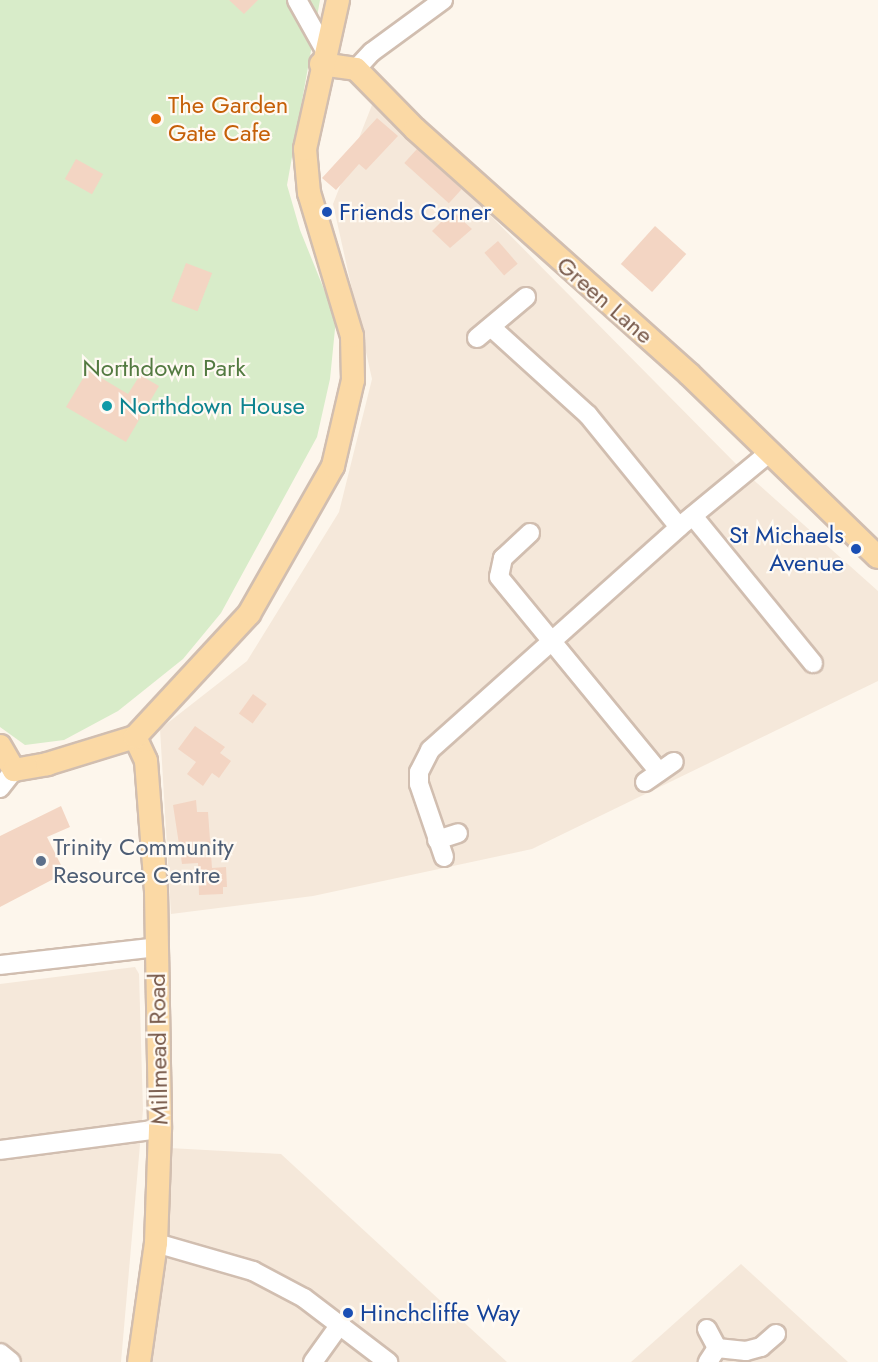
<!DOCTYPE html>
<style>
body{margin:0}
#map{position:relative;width:878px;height:1362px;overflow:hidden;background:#fdf6ec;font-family:Jost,sans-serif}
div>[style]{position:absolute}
.residential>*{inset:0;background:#f5e8da}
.green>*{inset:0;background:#d8ecc9}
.building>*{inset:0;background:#f3d5c3;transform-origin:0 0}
.roads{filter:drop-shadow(2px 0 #d1beb0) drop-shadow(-2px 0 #d1beb0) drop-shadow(0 2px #d1beb0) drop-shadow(0 -2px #d1beb0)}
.minor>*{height:18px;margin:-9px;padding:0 9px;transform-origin:9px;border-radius:9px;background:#fff}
.major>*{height:22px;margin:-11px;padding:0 11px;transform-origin:11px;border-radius:11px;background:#fbd9a5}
.dots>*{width:16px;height:16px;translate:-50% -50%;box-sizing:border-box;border:3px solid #fffaf3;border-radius:50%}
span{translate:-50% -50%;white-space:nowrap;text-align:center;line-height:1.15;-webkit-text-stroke:4.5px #fffaf3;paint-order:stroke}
.food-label{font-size:24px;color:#c56008}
.left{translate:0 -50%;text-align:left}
.transit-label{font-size:24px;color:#164399}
.right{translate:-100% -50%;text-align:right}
.street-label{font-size:24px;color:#7a5c4d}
.park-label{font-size:24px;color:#537a41}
.culture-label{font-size:24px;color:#0d838f}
.service-label{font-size:24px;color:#4e5e75}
</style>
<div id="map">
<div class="residential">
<div style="clip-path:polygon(372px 105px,493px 218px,739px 467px,878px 591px,878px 681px,532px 849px,313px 896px,171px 914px,160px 729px,247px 661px,339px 512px,372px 379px,333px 204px)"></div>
<div style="clip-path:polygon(135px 967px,139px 974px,143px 1110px,121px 1362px,0 1362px,0 984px)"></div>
<div style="clip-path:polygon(169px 1148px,281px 1154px,507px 1362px,148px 1362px)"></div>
<div style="clip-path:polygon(741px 1264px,848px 1362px,631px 1362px)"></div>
</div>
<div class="green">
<div style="clip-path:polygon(0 0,320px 0,287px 185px,300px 230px,336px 319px,330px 379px,317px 437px,221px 613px,183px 659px,118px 711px,64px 740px,25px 745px,0 727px)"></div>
</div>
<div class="building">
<div style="clip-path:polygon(229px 0,258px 0,244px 14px)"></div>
<div style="clip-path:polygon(377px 118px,398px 136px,366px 170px,359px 164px,336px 190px,322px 178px)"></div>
<div style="left:417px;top:149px;width:60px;height:19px;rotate:42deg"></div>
<div style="left:76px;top:159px;width:31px;height:23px;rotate:29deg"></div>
<div style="clip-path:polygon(452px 211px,472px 229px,450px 248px,432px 231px)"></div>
<div style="left:655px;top:226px;width:42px;height:51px;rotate:42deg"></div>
<div style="left:498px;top:241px;width:30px;height:18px;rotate:49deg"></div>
<div style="left:186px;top:263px;width:28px;height:41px;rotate:21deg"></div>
<div style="clip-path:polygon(88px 370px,128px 394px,140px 375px,159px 386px,126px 442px,66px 407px)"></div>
<div style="left:253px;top:694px;width:17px;height:24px;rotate:36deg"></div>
<div style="clip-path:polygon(195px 726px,225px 747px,220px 753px,231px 761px,219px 778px,212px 773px,203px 786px,187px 774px,196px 762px,178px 749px)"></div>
<div style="clip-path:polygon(196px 800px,197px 812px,208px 812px,212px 868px,226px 867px,227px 887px,223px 887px,223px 894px,199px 895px,198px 863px,182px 864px,173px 805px)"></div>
<div style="clip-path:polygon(61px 806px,70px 827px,47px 837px,65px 873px,0 907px,0 836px)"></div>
</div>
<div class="roads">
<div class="minor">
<div style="left:297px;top:0;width:57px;rotate:60.8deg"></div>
<div style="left:356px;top:69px;width:23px;rotate:-47deg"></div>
<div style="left:372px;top:52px;width:88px;rotate:-36.2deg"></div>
<div style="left:491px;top:327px;width:131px;rotate:42.2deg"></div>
<div style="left:588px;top:415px;width:144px;rotate:50.9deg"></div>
<div style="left:477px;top:338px;width:64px;rotate:-39.9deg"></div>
<div style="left:693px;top:516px;width:190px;rotate:50.8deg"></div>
<div style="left:530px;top:533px;width:37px;rotate:137deg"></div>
<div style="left:503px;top:558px;width:19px;rotate:102deg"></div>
<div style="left:499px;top:577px;width:252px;rotate:50.6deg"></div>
<div style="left:645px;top:782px;width:35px;rotate:-35deg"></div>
<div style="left:0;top:788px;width:23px;rotate:-52deg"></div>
<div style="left:437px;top:840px;width:22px;rotate:-18deg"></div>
<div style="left:444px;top:857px;width:77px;rotate:-108.9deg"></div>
<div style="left:419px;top:784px;width:12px;rotate:-90deg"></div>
<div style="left:419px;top:772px;width:25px;rotate:-63deg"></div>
<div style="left:430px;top:750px;width:334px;rotate:-41.8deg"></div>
<div style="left:679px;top:527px;width:118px;rotate:-39.5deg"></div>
<div style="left:0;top:965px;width:158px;rotate:-6.5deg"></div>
<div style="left:0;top:1150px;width:161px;rotate:-7.5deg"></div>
<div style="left:156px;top:1243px;width:101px;rotate:16.1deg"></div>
<div style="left:253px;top:1271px;width:58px;rotate:27.9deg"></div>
<div style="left:304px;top:1298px;width:106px;rotate:37.3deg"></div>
<div style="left:707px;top:1329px;width:21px;rotate:62deg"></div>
<div style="left:717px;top:1348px;width:17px;rotate:123deg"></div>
<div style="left:717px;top:1348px;width:29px;rotate:6deg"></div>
<div style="left:746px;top:1351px;width:16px;rotate:-15deg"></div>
<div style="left:761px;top:1347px;width:20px;rotate:-41deg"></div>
<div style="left:0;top:1353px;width:14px;rotate:39deg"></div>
<div style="left:313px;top:1362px;width:48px;rotate:-54.3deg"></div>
</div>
<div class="major">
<div style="left:321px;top:64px;width:35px;rotate:8deg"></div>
<div style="left:356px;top:69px;width:84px;rotate:45.5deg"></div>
<div style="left:415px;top:129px;width:368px;rotate:41.8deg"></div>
<div style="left:689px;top:374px;width:263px;rotate:44.1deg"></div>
<div style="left:135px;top:737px;width:26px;rotate:65deg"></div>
<div style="left:146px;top:761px;width:130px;rotate:85.6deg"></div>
<div style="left:156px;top:891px;width:238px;rotate:89deg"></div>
<div style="left:160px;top:1129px;width:114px;rotate:92deg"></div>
<div style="left:156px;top:1243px;width:120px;rotate:98.1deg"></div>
<div style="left:0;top:746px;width:28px;rotate:60deg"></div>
<div style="left:14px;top:770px;width:34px;rotate:-10deg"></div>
<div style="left:47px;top:764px;width:92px;rotate:-17.1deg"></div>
<div style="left:135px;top:737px;width:168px;rotate:-47.2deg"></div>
<div style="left:249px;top:614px;width:170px;rotate:-60.4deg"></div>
<div style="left:333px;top:466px;width:88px;rotate:-76.9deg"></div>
<div style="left:353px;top:380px;width:44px;rotate:-91.3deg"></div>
<div style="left:352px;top:336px;width:149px;rotate:-106.7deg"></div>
<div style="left:309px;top:193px;width:44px;rotate:-95.2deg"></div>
<div style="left:305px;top:149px;width:153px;rotate:-77.5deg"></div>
</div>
</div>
<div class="dots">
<div style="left:156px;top:119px;background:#e8710a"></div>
<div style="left:327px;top:212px;background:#1a4fb4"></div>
<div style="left:107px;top:406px;background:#0f9aa8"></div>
<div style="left:856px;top:549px;background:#1a4fb4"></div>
<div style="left:41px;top:861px;background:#5c6f8a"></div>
<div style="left:348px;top:1313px;background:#1a4fb4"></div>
</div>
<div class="food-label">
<span class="left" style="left:168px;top:119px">The Garden<br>Gate Cafe</span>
</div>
<div class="transit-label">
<span class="left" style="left:339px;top:212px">Friends Corner</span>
<span class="right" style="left:844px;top:549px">St Michaels<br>Avenue</span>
<span class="left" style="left:360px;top:1313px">Hinchcliffe Way</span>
</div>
<div class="street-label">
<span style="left:605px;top:300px;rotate:41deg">Green Lane</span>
<span style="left:158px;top:1049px;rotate:-91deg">Millmead Road</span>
</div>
<div class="park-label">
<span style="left:164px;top:368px">Northdown Park</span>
</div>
<div class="culture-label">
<span class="left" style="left:119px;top:406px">Northdown House</span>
</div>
<div class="service-label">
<span class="left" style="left:53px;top:861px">Trinity Community<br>Resource Centre</span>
</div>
</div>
